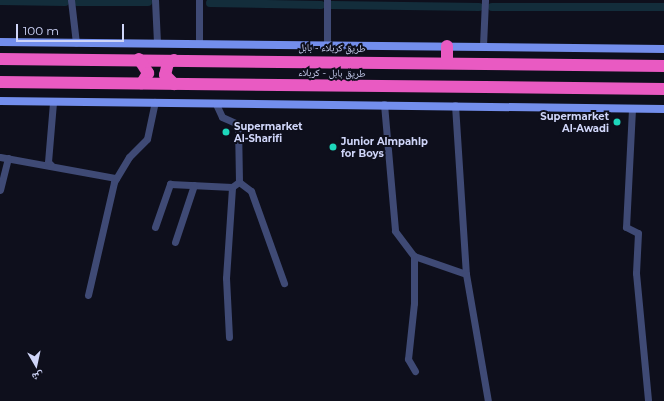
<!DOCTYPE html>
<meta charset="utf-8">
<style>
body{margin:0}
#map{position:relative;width:664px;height:401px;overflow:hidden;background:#0e0f1c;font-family:Montserrat,"Noto Naskh Arabic",sans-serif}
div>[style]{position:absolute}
.canal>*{height:8px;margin:-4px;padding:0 4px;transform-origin:4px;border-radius:4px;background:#132d3b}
.street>*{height:7px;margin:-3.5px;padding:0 3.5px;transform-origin:3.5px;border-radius:3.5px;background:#3f4a75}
.secondary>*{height:8px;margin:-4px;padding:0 4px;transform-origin:4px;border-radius:4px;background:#738eec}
.highway>*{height:12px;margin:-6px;padding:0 6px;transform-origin:6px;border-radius:6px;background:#e95ac2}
.dots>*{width:11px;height:11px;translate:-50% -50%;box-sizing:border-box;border:2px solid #0e0f1c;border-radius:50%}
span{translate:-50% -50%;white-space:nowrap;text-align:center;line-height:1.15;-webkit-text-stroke:4px #0e0f1c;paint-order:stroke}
.street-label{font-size:10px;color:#cfd5f8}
.poi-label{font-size:10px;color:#cfd5f8;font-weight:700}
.right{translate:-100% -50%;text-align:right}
.left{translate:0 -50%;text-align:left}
.north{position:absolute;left:16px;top:345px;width:40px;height:40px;-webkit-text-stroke:3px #0e0f1c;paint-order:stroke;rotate:171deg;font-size:11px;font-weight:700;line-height:16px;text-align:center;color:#cfd5f8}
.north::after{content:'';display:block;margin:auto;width:14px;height:18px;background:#cfd5f8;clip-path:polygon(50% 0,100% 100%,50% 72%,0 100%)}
.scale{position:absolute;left:16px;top:24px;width:108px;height:18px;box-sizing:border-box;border:2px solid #cfd5f8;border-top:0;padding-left:5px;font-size:12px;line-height:14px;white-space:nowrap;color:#cfd5f8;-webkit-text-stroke:3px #0e0f1c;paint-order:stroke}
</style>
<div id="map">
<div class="canal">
<div style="left:0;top:1px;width:65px;rotate:0.9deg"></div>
<div style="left:77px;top:2px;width:71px"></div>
<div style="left:210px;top:3px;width:111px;rotate:1deg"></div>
<div style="left:331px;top:5px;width:148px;rotate:0.8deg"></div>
<div style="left:492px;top:7px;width:172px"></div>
</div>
<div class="street">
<div style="left:71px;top:0;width:43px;rotate:83.4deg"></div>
<div style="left:155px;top:0;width:43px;rotate:87.3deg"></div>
<div style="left:199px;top:43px;width:43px;rotate:-90deg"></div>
<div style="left:327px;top:45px;width:45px;rotate:-90deg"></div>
<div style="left:483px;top:46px;width:46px;rotate:-87.5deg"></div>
<div style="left:216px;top:104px;width:14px;rotate:65deg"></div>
<div style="left:222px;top:117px;width:17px;rotate:24deg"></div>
<div style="left:238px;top:124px;width:58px;rotate:89deg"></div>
<div style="left:384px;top:104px;width:127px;rotate:85deg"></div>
<div style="left:395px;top:231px;width:31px;rotate:53deg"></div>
<div style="left:414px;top:256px;width:55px;rotate:19.1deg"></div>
<div style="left:455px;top:105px;width:169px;rotate:86.3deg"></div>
<div style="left:466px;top:274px;width:129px;rotate:80.2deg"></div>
<div style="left:632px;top:109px;width:118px;rotate:92.9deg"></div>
<div style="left:626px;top:227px;width:13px;rotate:27deg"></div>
<div style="left:638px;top:233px;width:40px;rotate:92.9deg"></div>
<div style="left:636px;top:273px;width:129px;rotate:84.6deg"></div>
<div style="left:0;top:157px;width:118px;rotate:10.3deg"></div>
<div style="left:51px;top:165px;width:4px;rotate:-135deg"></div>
<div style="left:48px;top:162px;width:60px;rotate:-85.2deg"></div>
<div style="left:239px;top:182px;width:15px;rotate:37deg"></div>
<div style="left:251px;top:191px;width:98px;rotate:70.3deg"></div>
<div style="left:0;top:190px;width:33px;rotate:-76deg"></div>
<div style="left:155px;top:227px;width:46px;rotate:-70.8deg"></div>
<div style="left:170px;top:184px;width:62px;rotate:2.8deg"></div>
<div style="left:175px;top:242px;width:60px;rotate:-71.6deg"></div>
<div style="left:414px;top:256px;width:47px;rotate:90deg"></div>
<div style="left:414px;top:303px;width:56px;rotate:96.1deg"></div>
<div style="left:408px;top:359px;width:14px;rotate:60deg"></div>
<div style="left:88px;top:295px;width:116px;rotate:-77deg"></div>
<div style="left:114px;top:182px;width:29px;rotate:-59deg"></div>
<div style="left:129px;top:157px;width:25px;rotate:-45deg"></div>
<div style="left:147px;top:139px;width:38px;rotate:-78deg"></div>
<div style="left:229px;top:337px;width:59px;rotate:-92.9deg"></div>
<div style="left:226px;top:278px;width:91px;rotate:-86.2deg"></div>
<div style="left:232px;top:187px;width:9px;rotate:-36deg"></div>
</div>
<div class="secondary">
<div style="left:0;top:42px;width:664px;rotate:0.6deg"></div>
<div style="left:0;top:101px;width:664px;rotate:0.69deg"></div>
</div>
<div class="highway">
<div style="left:0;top:59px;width:664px;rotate:0.6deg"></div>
<div style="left:139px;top:59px;width:17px;rotate:57deg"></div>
<div style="left:148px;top:73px;width:12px;rotate:121deg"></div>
<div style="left:174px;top:60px;width:7px;rotate:153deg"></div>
<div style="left:168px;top:63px;width:12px;rotate:104deg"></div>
<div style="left:165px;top:75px;width:13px;rotate:45deg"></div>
<div style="left:447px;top:62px;width:16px;rotate:-90deg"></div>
<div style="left:0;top:82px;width:664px;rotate:0.6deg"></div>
</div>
<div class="dots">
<div style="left:617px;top:122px;background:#1dd7bb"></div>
<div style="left:226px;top:132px;background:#1dd7bb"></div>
<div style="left:333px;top:147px;background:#1dd7bb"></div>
</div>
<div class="street-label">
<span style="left:332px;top:48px;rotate:1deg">طريق كربلاء - بابل</span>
<span style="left:332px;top:73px;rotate:1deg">طريق بابل - كربلاء</span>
</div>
<div class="poi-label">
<span class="right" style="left:609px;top:122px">Supermarket<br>Al-Awadi</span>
<span class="left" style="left:234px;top:132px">Supermarket<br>Al-Sharifi</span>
<span class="left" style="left:341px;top:147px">Junior Almpahlp<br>for Boys</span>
</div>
<div class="north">ش</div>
<div class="scale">100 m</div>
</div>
